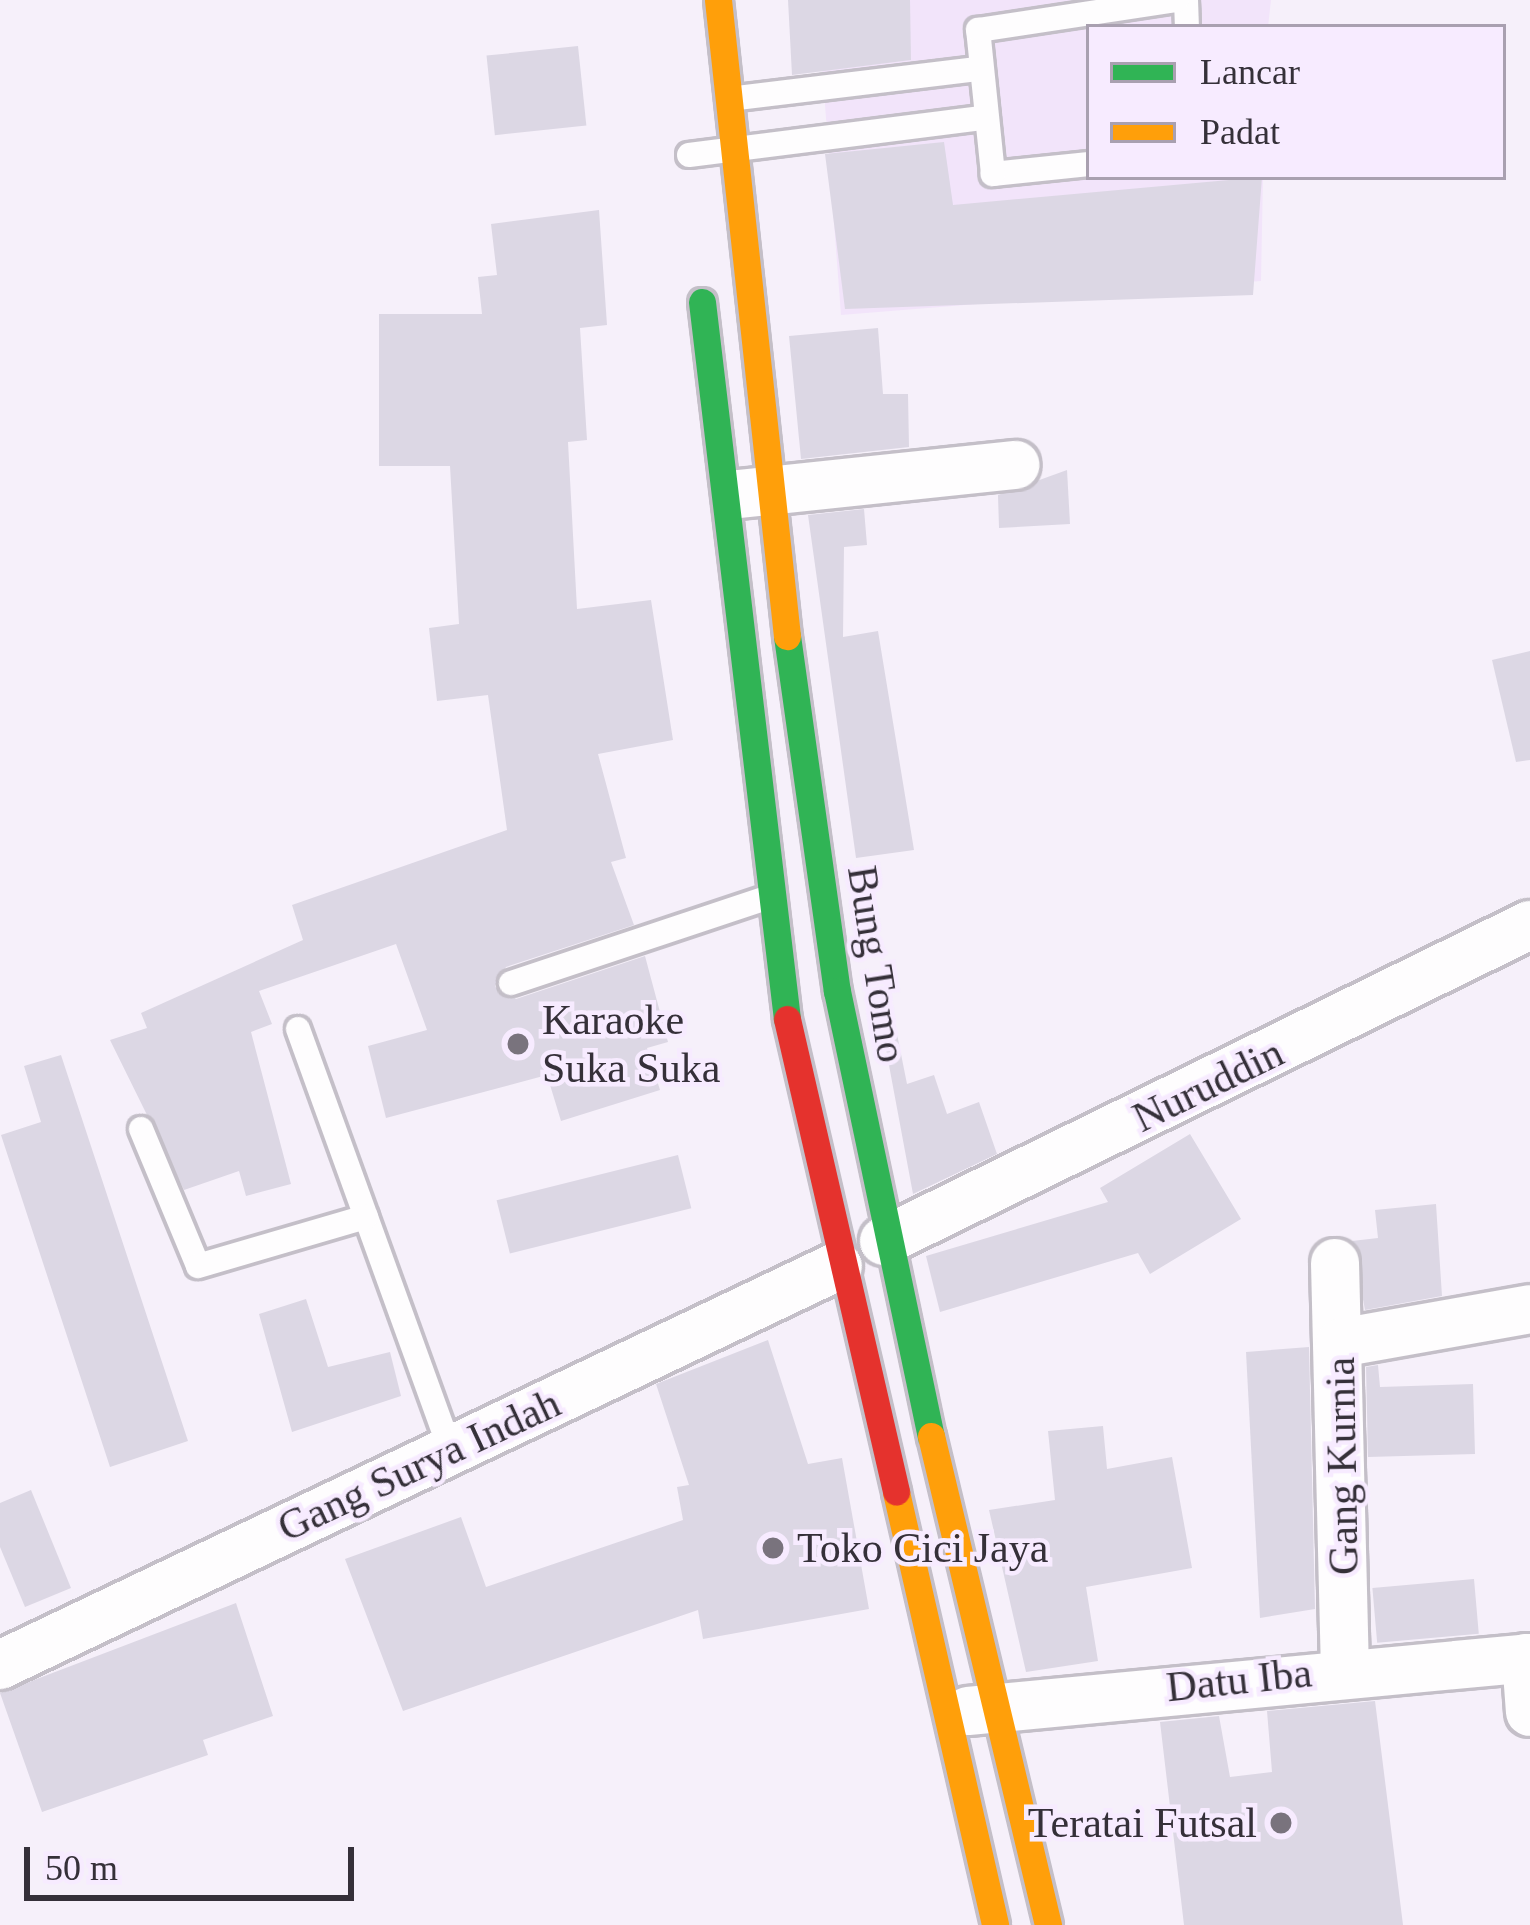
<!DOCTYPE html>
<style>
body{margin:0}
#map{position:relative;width:1530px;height:1925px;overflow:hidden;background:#f6f0fa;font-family:Georgia,serif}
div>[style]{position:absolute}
.built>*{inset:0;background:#f2e4fa}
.building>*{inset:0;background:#dcd7e4;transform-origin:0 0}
.roads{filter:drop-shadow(3px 0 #c4bfc8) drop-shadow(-3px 0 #c4bfc8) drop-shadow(0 3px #c4bfc8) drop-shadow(0 -3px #c4bfc8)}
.lane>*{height:24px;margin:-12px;padding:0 12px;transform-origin:12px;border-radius:12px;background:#fefdfe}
.street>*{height:48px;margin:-24px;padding:0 24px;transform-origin:24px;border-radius:24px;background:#fefdfe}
.fast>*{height:27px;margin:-13.5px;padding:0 13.5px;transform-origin:13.5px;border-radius:13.5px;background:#30b455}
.slow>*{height:27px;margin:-13.5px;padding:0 13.5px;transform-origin:13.5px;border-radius:13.5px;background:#ff9f0a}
.jam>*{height:27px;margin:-13.5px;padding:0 13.5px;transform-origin:13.5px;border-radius:13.5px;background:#e5322d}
.dots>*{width:33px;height:33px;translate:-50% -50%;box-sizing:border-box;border:6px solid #f7ebff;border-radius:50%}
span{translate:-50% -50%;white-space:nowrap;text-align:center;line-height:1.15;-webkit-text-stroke:9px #f7ebff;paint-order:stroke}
.street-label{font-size:42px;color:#353039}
.poi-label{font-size:42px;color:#353039}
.left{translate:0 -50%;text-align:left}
.right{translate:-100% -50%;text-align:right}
.legend{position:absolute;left:1086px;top:24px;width:420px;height:156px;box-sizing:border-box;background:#f7ebff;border:3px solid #a9a0b0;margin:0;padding:15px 21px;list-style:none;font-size:36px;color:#353039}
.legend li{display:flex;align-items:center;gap:24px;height:60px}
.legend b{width:60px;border:3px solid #a9a0b0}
.scale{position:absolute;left:24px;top:1847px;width:330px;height:54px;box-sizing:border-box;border:6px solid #353039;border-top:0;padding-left:15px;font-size:36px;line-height:42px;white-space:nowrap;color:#353039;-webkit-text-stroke:9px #f7ebff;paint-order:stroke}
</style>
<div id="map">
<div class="built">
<div style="clip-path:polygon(817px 0,1271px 0,1268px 27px,1089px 27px,1089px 177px,1263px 177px,1261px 281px,841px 315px)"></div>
</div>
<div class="building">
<div style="clip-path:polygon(788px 0,910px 0,911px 60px,792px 75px)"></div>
<div style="left:578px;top:46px;width:80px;height:92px;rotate:84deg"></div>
<div style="clip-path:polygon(944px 142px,953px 205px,1262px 177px,1253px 295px,845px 309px,825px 154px)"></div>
<div style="clip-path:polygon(599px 210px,607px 325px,580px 328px,587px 440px,568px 442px,577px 609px,651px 600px,673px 740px,598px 754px,626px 858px,611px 862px,634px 925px,506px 967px,495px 987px,516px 999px,645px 956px,668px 1042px,647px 1048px,660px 1090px,561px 1121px,547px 1075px,386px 1118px,368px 1046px,427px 1030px,396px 944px,259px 991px,272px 1024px,251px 1032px,291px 1184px,246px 1196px,239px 1171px,184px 1190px,110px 1040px,147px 1028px,141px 1013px,303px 940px,292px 905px,507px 830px,488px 695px,437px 701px,429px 628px,459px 624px,450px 466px,379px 466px,379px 314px,482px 314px,478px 277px,497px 275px,491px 224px)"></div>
<div style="clip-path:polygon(878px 328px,883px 394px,908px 394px,909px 447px,801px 459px,789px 336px)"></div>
<div style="clip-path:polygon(1067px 470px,1070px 524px,999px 528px,998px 495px)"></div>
<div style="clip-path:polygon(864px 509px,867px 545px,844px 547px,843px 637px,878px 631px,914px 850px,856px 858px,808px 515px)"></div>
<div style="clip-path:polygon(1530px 651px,1530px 760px,1516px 762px,1492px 660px)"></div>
<div style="clip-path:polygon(893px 1014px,907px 1084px,934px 1075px,947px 1114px,979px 1102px,997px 1154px,913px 1194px,880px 1017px)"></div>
<div style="clip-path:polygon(61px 1055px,188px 1441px,110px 1467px,1px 1135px,41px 1122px,24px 1066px)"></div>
<div style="clip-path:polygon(1190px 1134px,1241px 1219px,1150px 1274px,1138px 1253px,940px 1312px,926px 1256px,1108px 1202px,1100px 1188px)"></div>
<div style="left:678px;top:1155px;width:55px;height:187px;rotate:76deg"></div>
<div style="clip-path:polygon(1436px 1204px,1442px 1296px,1365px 1310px,1352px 1241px,1378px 1238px,1375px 1210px)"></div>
<div style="clip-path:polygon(306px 1299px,328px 1367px,390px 1352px,401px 1396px,292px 1432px,259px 1314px)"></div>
<div style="clip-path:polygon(768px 1340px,808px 1464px,842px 1458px,869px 1609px,703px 1639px,698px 1610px,403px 1711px,345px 1559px,461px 1517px,486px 1587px,683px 1520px,677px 1487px,689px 1485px,656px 1384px)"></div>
<div style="clip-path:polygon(1309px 1347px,1315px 1609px,1260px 1618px,1246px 1352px)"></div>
<div style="clip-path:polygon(1378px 1365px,1380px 1387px,1473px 1384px,1475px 1454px,1368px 1457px,1366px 1367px)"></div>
<div style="clip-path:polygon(1103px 1426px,1107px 1469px,1172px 1457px,1192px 1568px,1086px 1587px,1098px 1661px,1026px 1672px,989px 1510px,1055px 1500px,1048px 1431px)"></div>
<div style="clip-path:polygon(31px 1490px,71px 1588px,25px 1607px,0 1547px,0 1503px)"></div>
<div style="left:1474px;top:1579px;width:55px;height:102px;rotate:85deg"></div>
<div style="clip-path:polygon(236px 1603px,273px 1716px,203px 1740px,208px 1755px,42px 1812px,0 1693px)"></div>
<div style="clip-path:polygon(1375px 1701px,1403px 1925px,1184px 1925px,1160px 1722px,1219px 1716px,1230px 1777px,1272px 1772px,1267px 1711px)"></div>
</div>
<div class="roads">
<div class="lane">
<div style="left:1186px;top:0;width:27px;rotate:88deg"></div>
<div style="left:729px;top:99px;width:250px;rotate:-6.9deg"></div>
<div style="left:689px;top:155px;width:295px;rotate:-7.2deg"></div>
<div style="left:1089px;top:164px;width:97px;rotate:174.1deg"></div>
<div style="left:993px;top:174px;width:145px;rotate:-95.9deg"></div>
<div style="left:978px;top:30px;width:201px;rotate:-8.6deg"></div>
<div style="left:511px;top:983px;width:267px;rotate:-18.4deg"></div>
<div style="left:298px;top:1029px;width:448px;rotate:70.1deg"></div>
<div style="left:141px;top:1129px;width:148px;rotate:67.4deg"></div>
<div style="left:198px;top:1266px;width:175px;rotate:-16.3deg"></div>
</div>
<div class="street">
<div style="left:738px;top:494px;width:279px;rotate:-6deg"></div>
<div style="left:884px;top:1241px;width:719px;rotate:-26.07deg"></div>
<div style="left:1335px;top:1263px;width:406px;rotate:88.6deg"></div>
<div style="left:1340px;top:1343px;width:193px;rotate:-10.1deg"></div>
<div style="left:1526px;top:1658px;width:54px;rotate:85.8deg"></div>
<div style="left:0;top:1665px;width:928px;rotate:-25.46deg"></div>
<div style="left:968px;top:1711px;width:564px;rotate:-5.39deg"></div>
</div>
<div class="fast">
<div style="left:702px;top:302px;width:722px;rotate:83.24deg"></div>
<div style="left:787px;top:636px;width:359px;rotate:82deg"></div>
<div style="left:837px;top:991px;width:455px;rotate:78.1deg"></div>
</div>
<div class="slow">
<div style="left:718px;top:0;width:640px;rotate:83.81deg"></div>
<div style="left:931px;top:1436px;width:503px;rotate:76.54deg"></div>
<div style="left:896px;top:1492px;width:444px;rotate:77.1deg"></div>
</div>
<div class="jam">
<div style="left:787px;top:1019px;width:485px;rotate:77deg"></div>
</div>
</div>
<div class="dots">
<div style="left:518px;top:1044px;background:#79737d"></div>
<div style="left:773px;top:1548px;background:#79737d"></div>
<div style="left:1281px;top:1823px;background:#79737d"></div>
</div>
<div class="street-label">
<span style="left:877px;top:964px;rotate:81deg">Bung Tomo</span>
<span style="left:1208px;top:1085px;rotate:-26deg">Nuruddin</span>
<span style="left:419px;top:1465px;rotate:-25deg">Gang Surya Indah</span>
<span style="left:1342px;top:1466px;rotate:-91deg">Gang Kurnia</span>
<span style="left:1239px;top:1680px;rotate:-6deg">Datu Iba</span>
</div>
<div class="poi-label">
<span class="left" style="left:542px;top:1044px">Karaoke<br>Suka Suka</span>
<span class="left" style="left:797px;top:1548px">Toko Cici Jaya</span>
<span class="right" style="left:1257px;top:1823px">Teratai Futsal</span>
</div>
<ul class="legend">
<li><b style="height:15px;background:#30b455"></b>Lancar</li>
<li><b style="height:15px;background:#ff9f0a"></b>Padat</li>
</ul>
<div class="scale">50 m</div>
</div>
